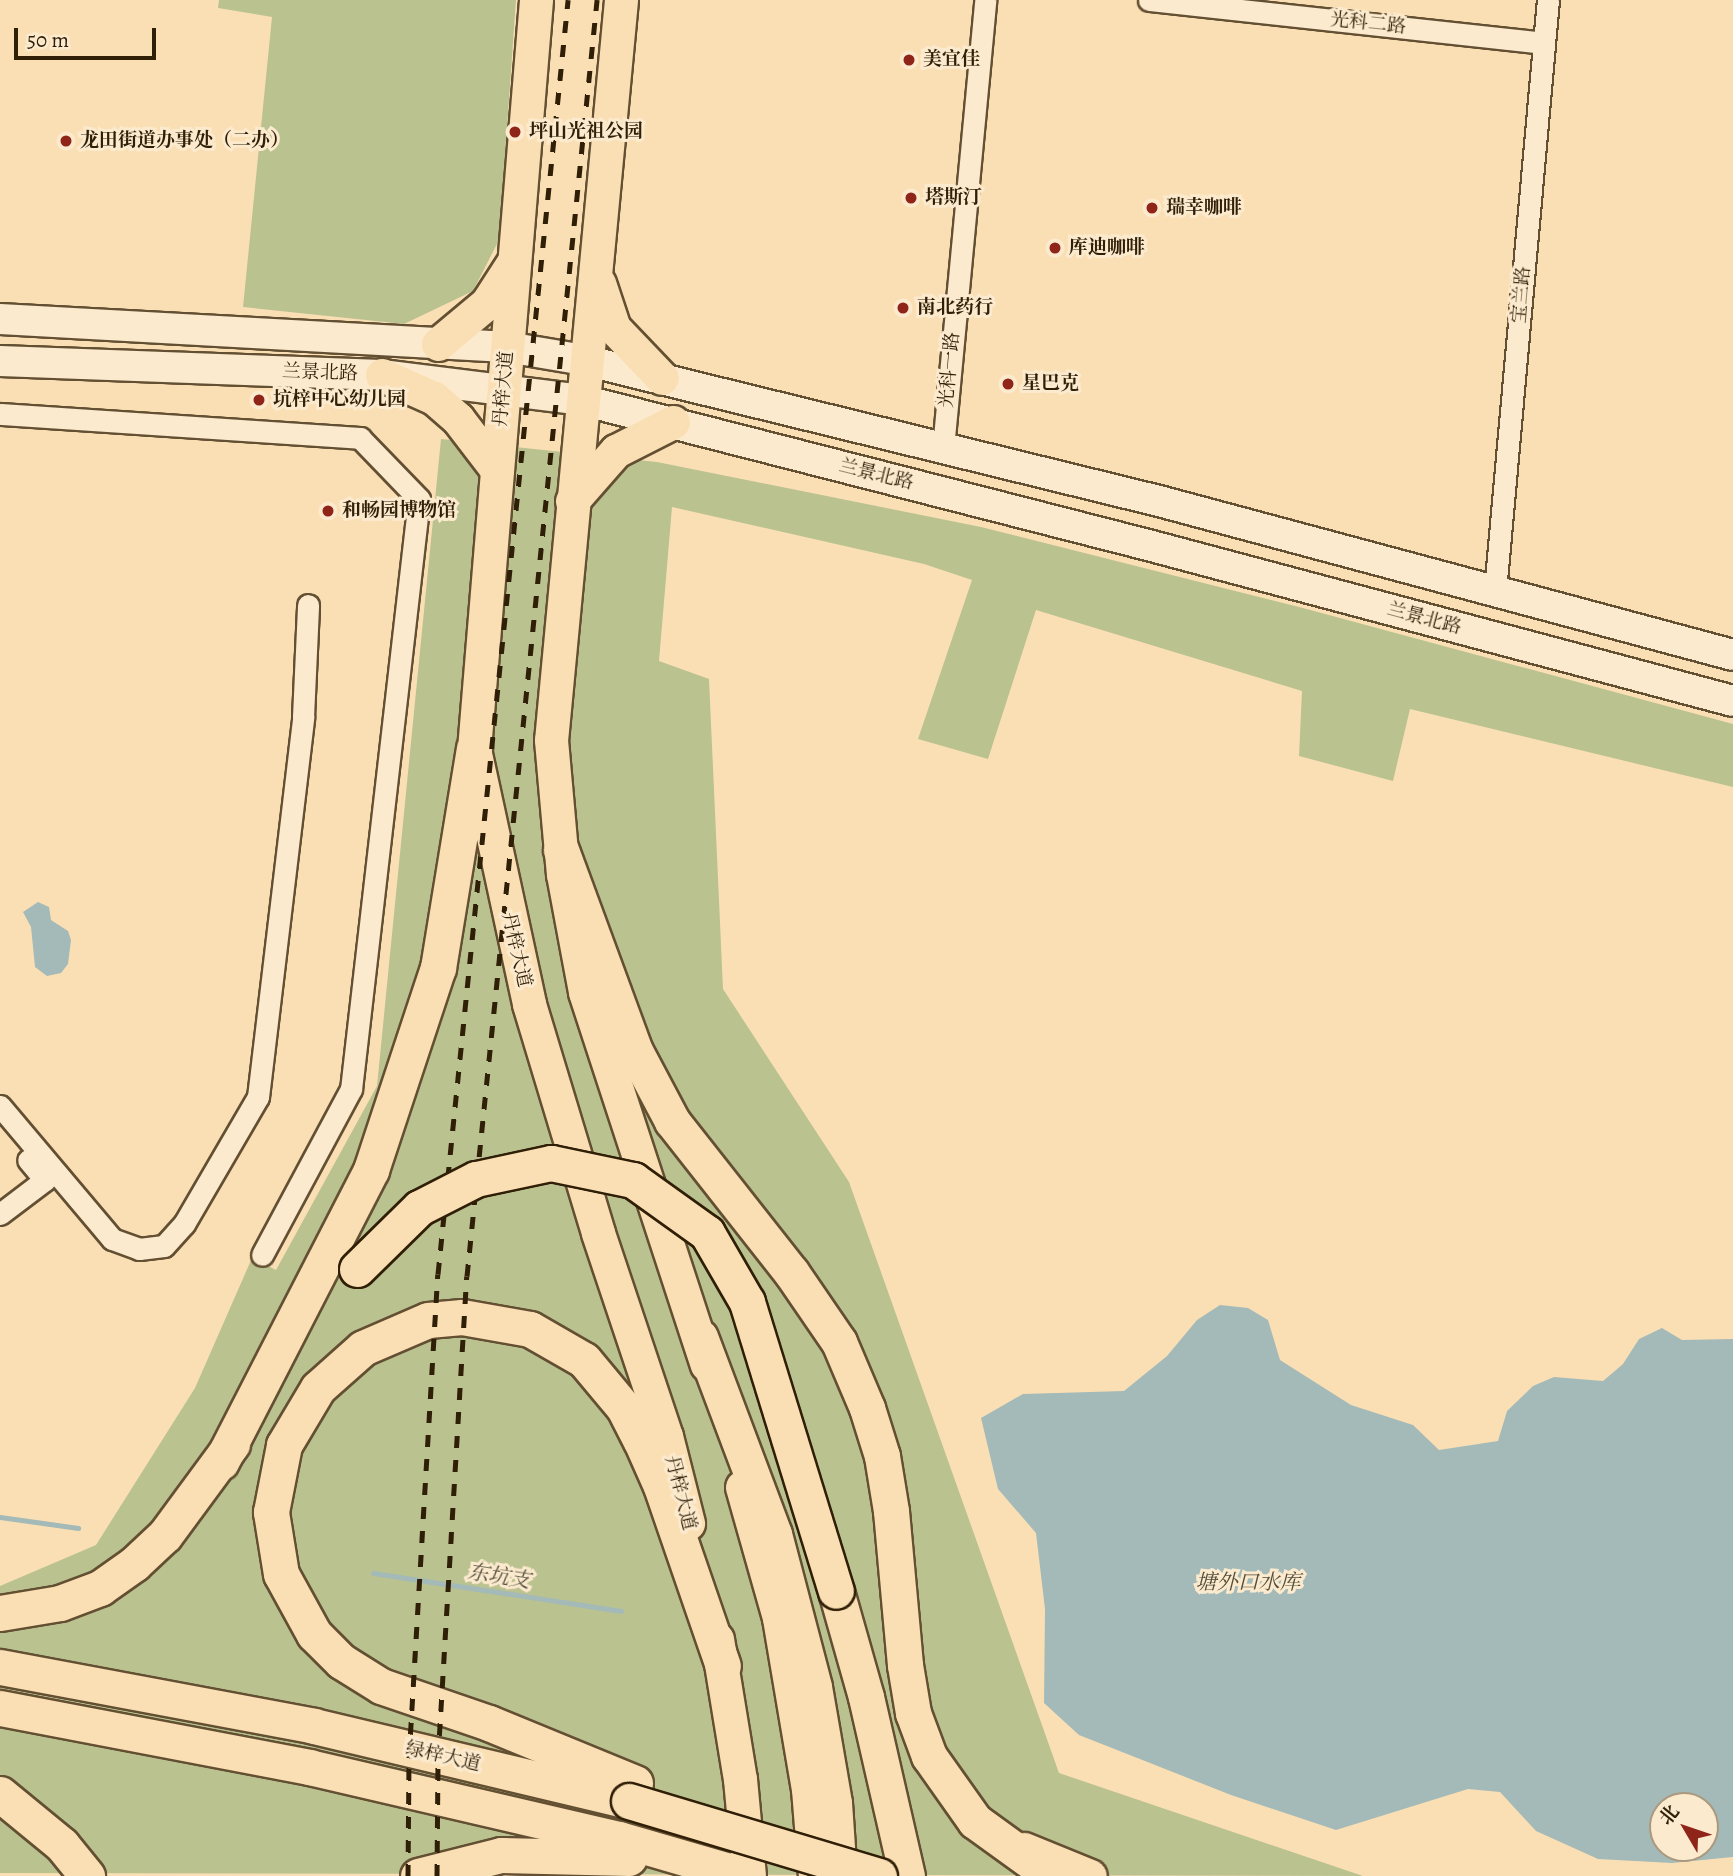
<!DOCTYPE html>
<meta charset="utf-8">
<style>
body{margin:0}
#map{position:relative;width:1733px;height:1876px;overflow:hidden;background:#fbdfb4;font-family:Alegreya,"Noto Serif SC",serif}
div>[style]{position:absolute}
.green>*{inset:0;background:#bac290}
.water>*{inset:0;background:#a3bab8}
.stream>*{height:5px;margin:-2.5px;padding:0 2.5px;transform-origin:2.5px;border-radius:2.5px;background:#a3bab8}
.roads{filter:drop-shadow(2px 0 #634f32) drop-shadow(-2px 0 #634f32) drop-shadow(0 2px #634f32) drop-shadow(0 -2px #634f32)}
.minor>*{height:21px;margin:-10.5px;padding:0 10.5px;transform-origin:10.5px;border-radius:10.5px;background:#fceace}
.secondary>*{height:30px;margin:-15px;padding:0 15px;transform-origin:15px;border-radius:15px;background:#fceace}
.primary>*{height:33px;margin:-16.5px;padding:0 16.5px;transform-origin:16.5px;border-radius:16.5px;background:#fbdfb4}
.trunk>*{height:35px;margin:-17.5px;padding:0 17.5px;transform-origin:17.5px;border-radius:17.5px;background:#fbdfb4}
.rail>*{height:5px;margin-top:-2.5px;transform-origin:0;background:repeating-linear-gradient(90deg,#301f07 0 12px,transparent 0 24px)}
.bridges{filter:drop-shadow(2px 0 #301f07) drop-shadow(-2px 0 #301f07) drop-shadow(0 2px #301f07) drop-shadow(0 -2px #301f07)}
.trunk-bridge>*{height:35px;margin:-17.5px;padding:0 17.5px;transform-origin:17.5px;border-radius:17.5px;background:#fbdfb4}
.dots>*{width:19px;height:19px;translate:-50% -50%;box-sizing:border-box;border:4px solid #fceace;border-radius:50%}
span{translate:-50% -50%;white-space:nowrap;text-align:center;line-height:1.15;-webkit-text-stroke:6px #fceace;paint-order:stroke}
.street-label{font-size:19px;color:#301f07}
.poi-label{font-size:19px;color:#301f07;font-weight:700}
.left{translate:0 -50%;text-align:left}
.water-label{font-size:21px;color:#524e3c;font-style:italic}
.north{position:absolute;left:1649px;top:1792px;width:70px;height:70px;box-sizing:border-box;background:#fceace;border:2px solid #aa997e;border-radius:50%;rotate:309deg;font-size:19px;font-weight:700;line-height:28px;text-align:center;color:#301f07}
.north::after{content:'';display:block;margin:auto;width:24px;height:32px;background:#8f2418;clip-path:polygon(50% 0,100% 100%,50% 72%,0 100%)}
.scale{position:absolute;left:14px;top:28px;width:142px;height:32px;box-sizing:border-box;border:4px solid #301f07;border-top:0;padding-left:9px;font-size:21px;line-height:24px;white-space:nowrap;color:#301f07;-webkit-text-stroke:5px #fceace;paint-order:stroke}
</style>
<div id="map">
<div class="green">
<div style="clip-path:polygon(219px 0,516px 0,499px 240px,473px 291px,404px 324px,243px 307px,272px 17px,218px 8px)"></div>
<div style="clip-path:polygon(441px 439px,657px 462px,981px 527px,1303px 608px,1733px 724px,1733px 787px,1410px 709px,1393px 781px,1299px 756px,1302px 691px,1036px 610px,988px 759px,918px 739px,972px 580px,924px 564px,672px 507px,659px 661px,709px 679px,723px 989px,849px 1182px,1059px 1773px,1363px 1876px,0 1873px,0 1586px,96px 1545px,195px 1388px,252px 1258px,276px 1270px,377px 1086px)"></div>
</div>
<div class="water">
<div style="clip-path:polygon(38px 902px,49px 907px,51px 920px,68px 931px,71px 940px,68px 964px,61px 973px,47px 976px,35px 967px,31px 927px,23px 912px)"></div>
<div style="clip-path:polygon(evenodd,1220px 1305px,1248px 1308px,1268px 1320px,1280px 1360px,1351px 1405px,1413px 1425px,1439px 1450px,1498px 1441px,1507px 1411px,1533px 1386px,1554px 1377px,1603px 1381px,1623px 1364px,1639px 1339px,1662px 1328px,1682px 1340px,1733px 1339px,1733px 1857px,1672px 1863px,1598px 1859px,1536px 1831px,1500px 1792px,1468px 1789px,1336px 1830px,1231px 1795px,1079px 1735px,1044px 1703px,1045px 1609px,1036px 1533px,998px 1489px,981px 1418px,1023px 1394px,1124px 1391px,1167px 1356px,1197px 1320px,1220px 1305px,1705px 1806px,1705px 1848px,1663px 1848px,1663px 1806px,1705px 1806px)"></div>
</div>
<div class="stream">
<div style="left:0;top:1517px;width:79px;rotate:8deg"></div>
<div style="left:373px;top:1573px;width:251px;rotate:8.7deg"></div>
</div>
<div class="roads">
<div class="minor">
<div style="left:1149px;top:0;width:397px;rotate:6.2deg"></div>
<div style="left:0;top:414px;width:361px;rotate:3.8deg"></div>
<div style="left:360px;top:438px;width:85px;rotate:46deg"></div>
<div style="left:419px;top:499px;width:594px;rotate:96.57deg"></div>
<div style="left:351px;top:1089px;width:188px;rotate:118.2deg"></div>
<div style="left:943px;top:448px;width:450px;rotate:-84.6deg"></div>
<div style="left:1495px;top:591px;width:593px;rotate:-84.88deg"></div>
<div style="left:0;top:1106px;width:174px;rotate:49.9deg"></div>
<div style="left:112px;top:1239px;width:29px;rotate:20deg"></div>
<div style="left:139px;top:1249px;width:25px;rotate:-7deg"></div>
<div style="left:164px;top:1246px;width:30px;rotate:-48deg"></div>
<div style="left:184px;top:1224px;width:147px;rotate:-59.8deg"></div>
<div style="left:258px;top:1097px;width:383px;rotate:-83.2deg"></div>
<div style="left:303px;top:717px;width:112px;rotate:-87.4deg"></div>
<div style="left:0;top:1214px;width:56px;rotate:-37.1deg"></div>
<div style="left:45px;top:1180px;width:26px;rotate:-130deg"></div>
</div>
<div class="secondary">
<div style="left:0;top:319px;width:508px;rotate:3.16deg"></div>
<div style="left:507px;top:347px;width:78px;rotate:9.6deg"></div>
<div style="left:584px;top:360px;width:592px;rotate:13.78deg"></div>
<div style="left:1159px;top:501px;width:594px;rotate:15.02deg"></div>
<div style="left:0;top:361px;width:382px;rotate:2.1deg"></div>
<div style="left:382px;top:375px;width:202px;rotate:7.1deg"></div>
<div style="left:582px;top:400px;width:584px;rotate:14.37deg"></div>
<div style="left:1148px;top:545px;width:605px;rotate:14.93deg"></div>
</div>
<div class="primary">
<div style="left:536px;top:0;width:752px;rotate:94.73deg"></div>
<div style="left:474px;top:749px;width:261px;rotate:77.8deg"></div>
<div style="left:529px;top:1004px;width:239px;rotate:73.2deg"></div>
<div style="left:598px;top:1233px;width:214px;rotate:71.5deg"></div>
<div style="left:666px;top:1436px;width:90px;rotate:75.8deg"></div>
<div style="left:621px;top:0;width:743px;rotate:95.4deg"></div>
<div style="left:551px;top:740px;width:135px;rotate:84.9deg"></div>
<div style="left:563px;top:874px;width:120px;rotate:79.4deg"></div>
<div style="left:585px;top:992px;width:392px;rotate:71.9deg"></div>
<div style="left:599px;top:283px;width:47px;rotate:71.6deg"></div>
<div style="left:614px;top:328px;width:69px;rotate:46.2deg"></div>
<div style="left:438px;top:344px;width:64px;rotate:-39.9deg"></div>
<div style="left:487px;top:303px;width:46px;rotate:-57.3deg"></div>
<div style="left:382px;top:375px;width:57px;rotate:23.9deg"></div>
<div style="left:434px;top:398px;width:32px;rotate:41deg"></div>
<div style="left:458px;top:419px;width:64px;rotate:52.6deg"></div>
<div style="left:572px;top:501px;width:67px;rotate:-48.7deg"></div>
<div style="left:616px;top:451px;width:64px;rotate:-27deg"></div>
<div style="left:742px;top:1487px;width:136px;rotate:74.2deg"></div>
<div style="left:779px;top:1618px;width:173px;rotate:80.4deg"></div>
<div style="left:808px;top:1789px;width:87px;rotate:85.4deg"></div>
<div style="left:717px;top:1639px;width:142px;rotate:80.7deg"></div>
<div style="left:740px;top:1779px;width:97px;rotate:84.7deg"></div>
<div style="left:1024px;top:1849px;width:71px;rotate:22.2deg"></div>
</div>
<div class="trunk">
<div style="left:561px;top:850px;width:214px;rotate:69.8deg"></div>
<div style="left:635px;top:1051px;width:79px;rotate:62.1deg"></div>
<div style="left:672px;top:1121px;width:192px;rotate:51.8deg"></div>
<div style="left:791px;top:1272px;width:85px;rotate:55.6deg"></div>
<div style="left:839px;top:1342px;width:72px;rotate:67deg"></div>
<div style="left:867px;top:1408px;width:50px;rotate:72.6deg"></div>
<div style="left:882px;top:1456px;width:56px;rotate:80.7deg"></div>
<div style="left:891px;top:1511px;width:155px;rotate:84.8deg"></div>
<div style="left:905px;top:1665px;width:49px;rotate:80.5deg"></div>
<div style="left:913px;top:1713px;width:46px;rotate:69.6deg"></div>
<div style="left:929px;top:1756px;width:80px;rotate:54.7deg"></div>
<div style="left:975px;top:1821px;width:94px;rotate:35.9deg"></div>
<div style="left:700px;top:1337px;width:210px;rotate:69.4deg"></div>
<div style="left:774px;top:1534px;width:158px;rotate:75.3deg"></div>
<div style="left:814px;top:1687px;width:118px;rotate:80.2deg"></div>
<div style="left:834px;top:1803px;width:73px;rotate:86.1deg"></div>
<div style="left:221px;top:1462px;width:328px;rotate:-62.8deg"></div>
<div style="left:371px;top:1170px;width:213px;rotate:-71.7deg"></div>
<div style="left:438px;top:968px;width:222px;rotate:-80.7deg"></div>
<div style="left:836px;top:1591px;width:110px;rotate:74.2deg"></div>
<div style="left:866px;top:1697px;width:184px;rotate:77.1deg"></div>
<div style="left:0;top:1613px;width:61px;rotate:-9.5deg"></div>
<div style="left:60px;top:1603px;width:43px;rotate:-20.6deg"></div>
<div style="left:100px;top:1588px;width:42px;rotate:-35.2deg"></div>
<div style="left:134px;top:1564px;width:42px;rotate:-43.1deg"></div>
<div style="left:165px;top:1535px;width:113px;rotate:-53.6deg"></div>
<div style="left:0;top:1667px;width:319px;rotate:10.6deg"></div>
<div style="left:314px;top:1726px;width:324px;rotate:13.4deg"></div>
<div style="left:0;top:1708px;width:315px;rotate:10.8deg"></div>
<div style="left:309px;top:1767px;width:318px;rotate:13.1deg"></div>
<div style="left:619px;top:1839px;width:132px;rotate:16.2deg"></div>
<div style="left:635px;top:1783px;width:158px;rotate:-157.7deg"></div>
<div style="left:489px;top:1723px;width:114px;rotate:-161.1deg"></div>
<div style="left:381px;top:1686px;width:47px;rotate:-148deg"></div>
<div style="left:341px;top:1661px;width:38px;rotate:-135deg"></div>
<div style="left:314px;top:1634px;width:68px;rotate:-118.8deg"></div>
<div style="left:281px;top:1574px;width:63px;rotate:-99.2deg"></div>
<div style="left:271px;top:1512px;width:68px;rotate:-79deg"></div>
<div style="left:284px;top:1445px;width:66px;rotate:-59.2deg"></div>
<div style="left:318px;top:1388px;width:60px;rotate:-41.6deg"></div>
<div style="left:363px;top:1348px;width:71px;rotate:-23.3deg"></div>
<div style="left:428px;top:1320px;width:34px;rotate:-5deg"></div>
<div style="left:462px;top:1317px;width:69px;rotate:10deg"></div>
<div style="left:530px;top:1329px;width:62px;rotate:29.9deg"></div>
<div style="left:584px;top:1360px;width:62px;rotate:50.2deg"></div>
<div style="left:624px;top:1408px;width:37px;rotate:63deg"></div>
<div style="left:641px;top:1441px;width:49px;rotate:66deg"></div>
<div style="left:661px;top:1486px;width:190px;rotate:71deg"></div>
<div style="left:0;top:1794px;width:80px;rotate:39.4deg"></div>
<div style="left:62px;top:1845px;width:40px;rotate:51deg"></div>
<div style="left:418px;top:1876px;width:86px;rotate:-14.2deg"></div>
<div style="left:501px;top:1855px;width:128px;rotate:1.3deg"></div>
</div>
</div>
<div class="rail">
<div style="left:408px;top:1876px;width:118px;rotate:-89.5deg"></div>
<div style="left:409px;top:1758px;width:485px;rotate:-86.6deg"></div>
<div style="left:438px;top:1274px;width:1281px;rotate:-84.17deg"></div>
<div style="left:437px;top:1876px;width:117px;rotate:-89.5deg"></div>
<div style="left:438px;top:1759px;width:484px;rotate:-86.6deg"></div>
<div style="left:467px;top:1276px;width:1283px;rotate:-84.18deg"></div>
</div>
<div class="bridges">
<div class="trunk-bridge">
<div style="left:357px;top:1269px;width:87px;rotate:-44.5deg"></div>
<div style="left:419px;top:1208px;width:64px;rotate:-27deg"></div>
<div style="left:476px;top:1179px;width:77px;rotate:-12deg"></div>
<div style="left:551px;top:1163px;width:84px;rotate:11.7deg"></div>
<div style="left:633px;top:1180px;width:91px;rotate:35.6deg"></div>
<div style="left:707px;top:1233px;width:80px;rotate:59.9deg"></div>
<div style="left:747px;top:1302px;width:302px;rotate:72.9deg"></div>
<div style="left:629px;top:1801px;width:261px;rotate:16.7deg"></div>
</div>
</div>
<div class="dots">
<div style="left:909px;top:60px;background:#8f2418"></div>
<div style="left:515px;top:132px;background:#8f2418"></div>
<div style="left:66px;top:141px;background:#8f2418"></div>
<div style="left:911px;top:198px;background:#8f2418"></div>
<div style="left:1152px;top:208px;background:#8f2418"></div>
<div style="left:1055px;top:248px;background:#8f2418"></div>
<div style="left:903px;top:308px;background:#8f2418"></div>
<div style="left:1008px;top:384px;background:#8f2418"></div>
<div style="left:259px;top:400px;background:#8f2418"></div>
<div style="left:328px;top:511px;background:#8f2418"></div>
</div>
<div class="street-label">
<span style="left:1368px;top:24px;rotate:6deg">光科二路</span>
<span style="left:1522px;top:295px;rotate:-85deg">宝兰路</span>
<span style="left:950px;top:370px;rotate:-85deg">光科一路</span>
<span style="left:320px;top:373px;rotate:2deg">兰景北路</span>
<span style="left:504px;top:389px;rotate:-85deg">丹梓大道</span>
<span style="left:876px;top:475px;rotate:14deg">兰景北路</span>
<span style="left:1424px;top:619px;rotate:15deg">兰景北路</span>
<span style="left:516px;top:950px;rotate:77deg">丹梓大道</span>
<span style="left:680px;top:1493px;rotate:76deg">丹梓大道</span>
<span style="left:443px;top:1757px;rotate:13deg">绿梓大道</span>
</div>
<div class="poi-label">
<span class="left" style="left:923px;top:60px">美宜佳</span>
<span class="left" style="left:529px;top:132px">坪山光祖公园</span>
<span class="left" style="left:80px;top:141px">龙田街道办事处（二办）</span>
<span class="left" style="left:925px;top:198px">塔斯汀</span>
<span class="left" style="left:1166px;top:208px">瑞幸咖啡</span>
<span class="left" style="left:1069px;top:248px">库迪咖啡</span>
<span class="left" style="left:917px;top:308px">南北药行</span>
<span class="left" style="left:1022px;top:384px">星巴克</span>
<span class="left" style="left:273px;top:400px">坑梓中心幼儿园</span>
<span class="left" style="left:342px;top:511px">和畅园博物馆</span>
</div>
<div class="water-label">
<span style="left:499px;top:1576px;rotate:9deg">东坑支</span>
<span style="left:1248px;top:1582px">塘外口水库</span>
</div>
<div class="north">北</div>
<div class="scale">50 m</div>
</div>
